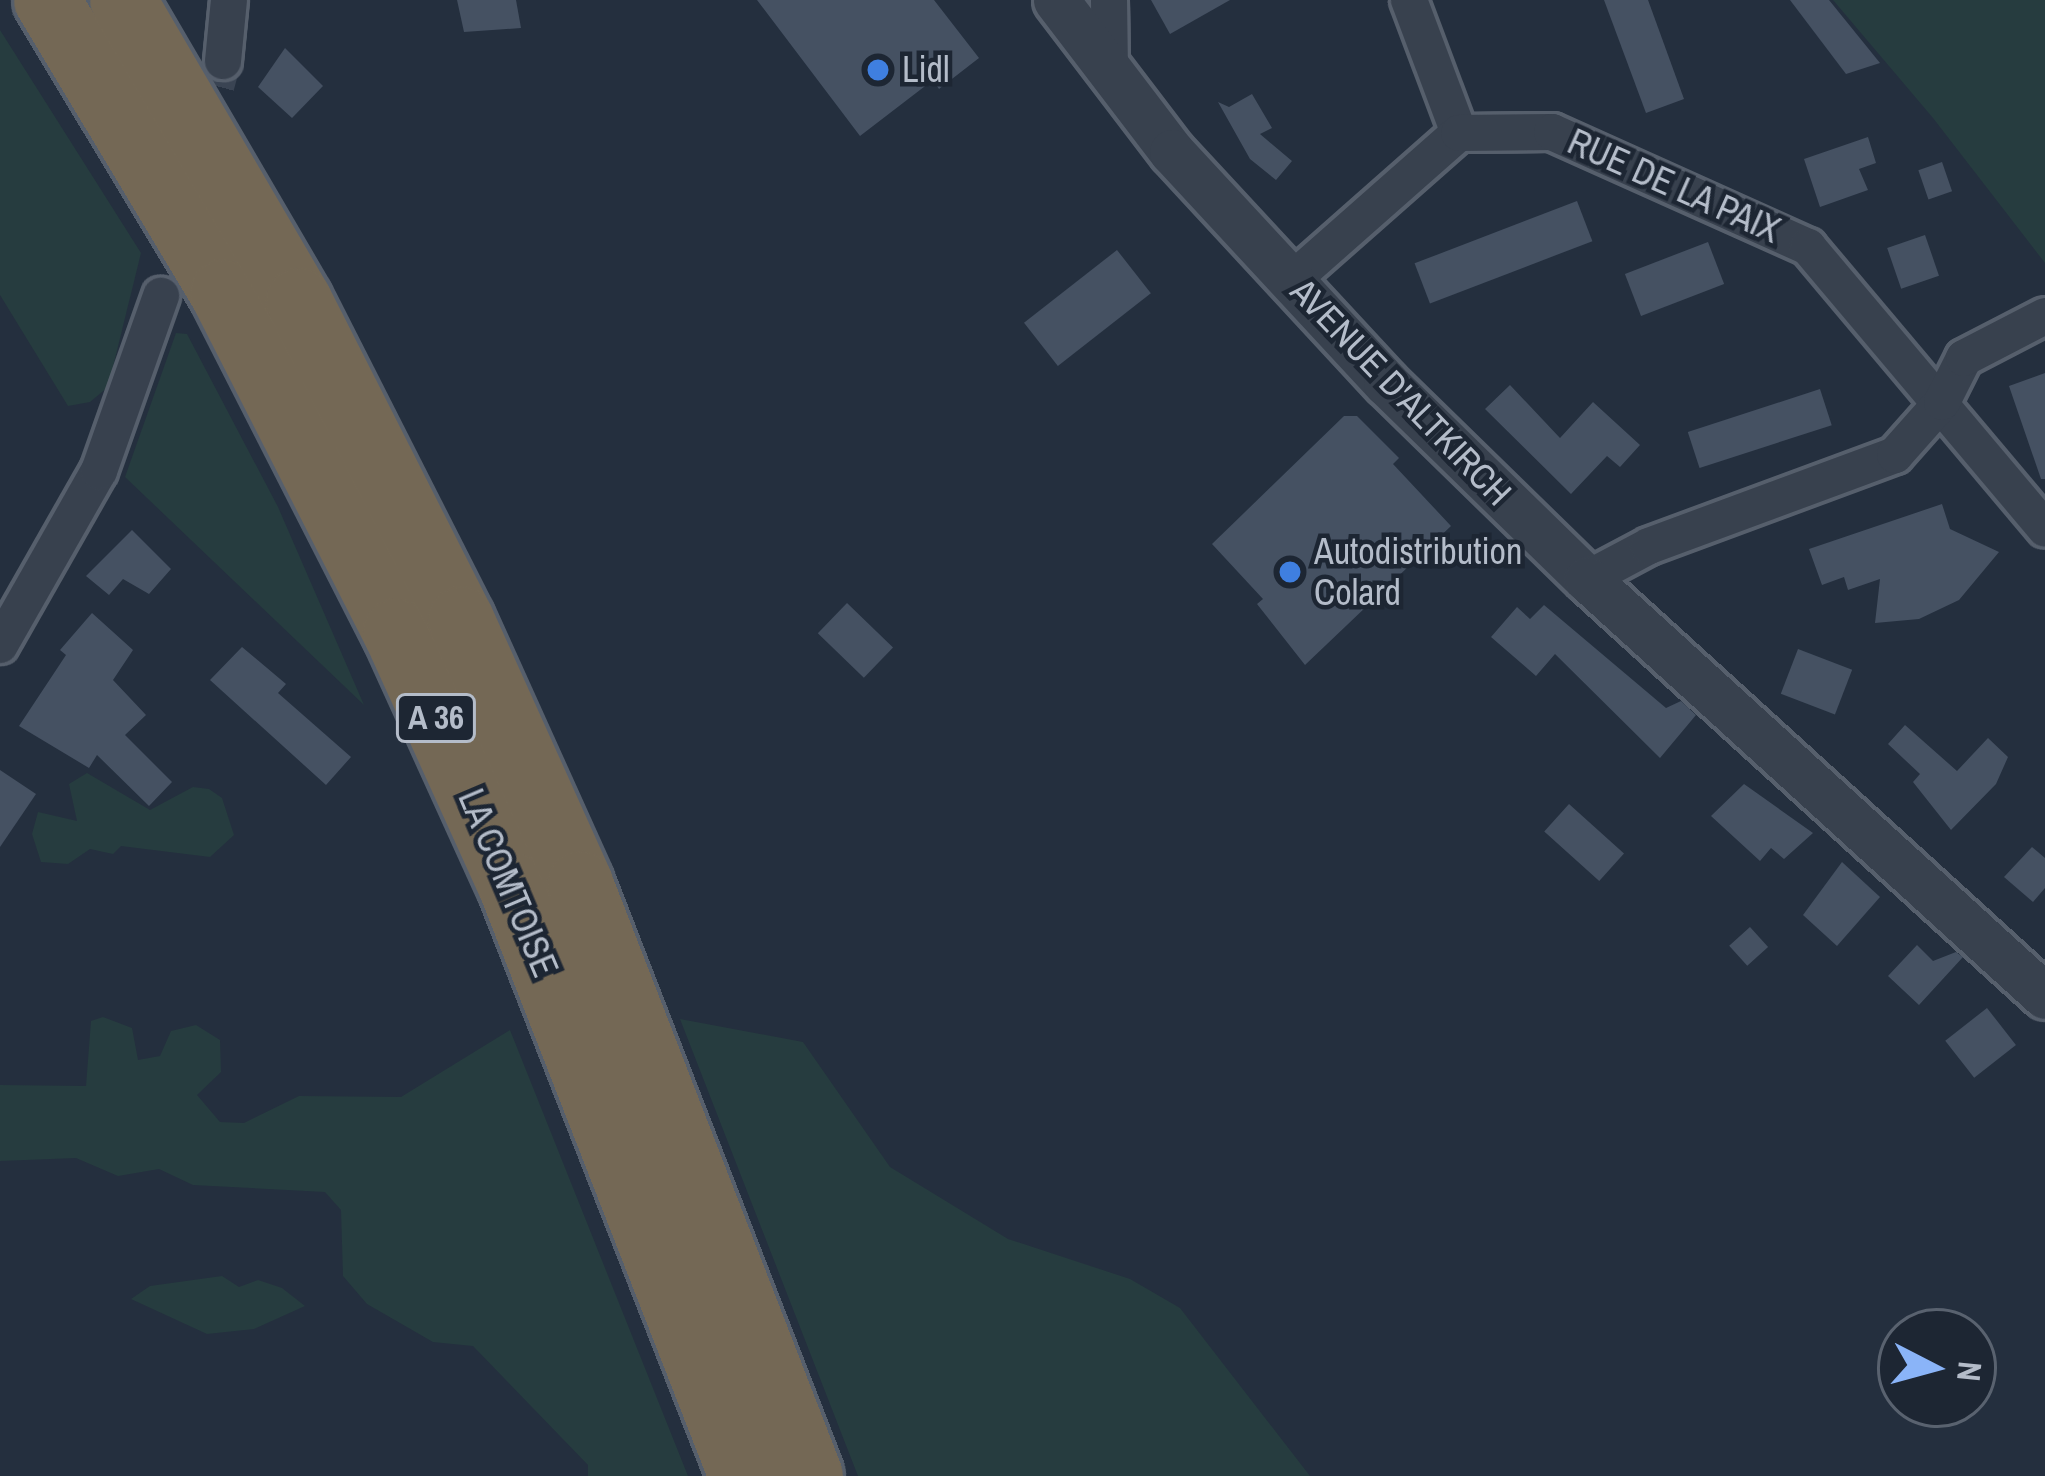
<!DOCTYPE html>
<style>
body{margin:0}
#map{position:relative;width:2045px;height:1476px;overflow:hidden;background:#242f3e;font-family:"Archivo Narrow",sans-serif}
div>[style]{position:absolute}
.green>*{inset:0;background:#263c3f}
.building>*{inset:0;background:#455162;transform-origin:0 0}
.minor-tunnel>*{height:36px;margin-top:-18px;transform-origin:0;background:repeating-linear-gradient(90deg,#3a4453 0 36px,transparent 0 54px)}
.roads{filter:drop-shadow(3px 0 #565f6c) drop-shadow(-3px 0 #565f6c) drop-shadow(0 3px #565f6c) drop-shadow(0 -3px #565f6c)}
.minor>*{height:36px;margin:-18px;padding:0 18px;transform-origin:18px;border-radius:18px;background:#38414e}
.tertiary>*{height:45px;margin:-22.5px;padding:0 22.5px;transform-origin:22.5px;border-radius:22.5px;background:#38414e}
.motorway>*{height:66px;margin:-33px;padding:0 33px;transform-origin:33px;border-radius:33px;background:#746855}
.dots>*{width:33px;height:33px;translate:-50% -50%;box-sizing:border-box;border:6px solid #1d2633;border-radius:50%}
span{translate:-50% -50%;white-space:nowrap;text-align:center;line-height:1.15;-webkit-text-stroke:9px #1d2633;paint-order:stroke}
.shield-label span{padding:3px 9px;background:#1d2633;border:3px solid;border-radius:9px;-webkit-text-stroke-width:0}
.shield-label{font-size:33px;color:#b4bcc9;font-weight:700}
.poi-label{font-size:36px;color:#b4bcc9}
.left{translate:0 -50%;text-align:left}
.street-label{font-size:36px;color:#b4bcc9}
.north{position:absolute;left:1877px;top:1308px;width:120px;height:120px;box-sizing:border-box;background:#1d2633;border:3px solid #59626f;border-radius:50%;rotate:96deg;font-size:33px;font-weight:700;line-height:48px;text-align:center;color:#b4bcc9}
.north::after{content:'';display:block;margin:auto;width:42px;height:54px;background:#8ab4f8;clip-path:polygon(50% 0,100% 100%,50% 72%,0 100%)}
</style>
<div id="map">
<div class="green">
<div style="clip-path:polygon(1833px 0,2045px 0,2045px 263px,1933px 118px)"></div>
<div style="clip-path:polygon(0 30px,141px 253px,108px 387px,90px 402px,68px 406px,0 295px)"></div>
<div style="clip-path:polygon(176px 333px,187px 334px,278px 507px,364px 705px,125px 477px)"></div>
<div style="clip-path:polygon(87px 773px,150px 810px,193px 787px,209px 789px,222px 798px,234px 835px,210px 857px,121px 846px,113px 854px,90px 849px,68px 864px,41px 862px,32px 834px,38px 812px,77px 821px,69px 784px)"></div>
<div style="clip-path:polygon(103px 1017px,132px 1028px,138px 1060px,160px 1056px,171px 1031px,196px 1025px,220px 1040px,221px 1072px,197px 1095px,220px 1122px,244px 1123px,299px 1096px,401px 1097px,510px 1030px,688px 1476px,588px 1476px,588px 1465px,473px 1346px,433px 1342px,367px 1304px,343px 1276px,341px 1210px,325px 1192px,193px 1185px,159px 1169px,118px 1176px,76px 1158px,0 1161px,0 1085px,86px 1086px,91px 1021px)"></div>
<div style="clip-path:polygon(680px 1019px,803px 1042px,890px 1167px,1008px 1239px,1130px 1279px,1180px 1308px,1310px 1476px,858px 1476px)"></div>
<div style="clip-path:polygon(222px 1276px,239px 1287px,258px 1280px,282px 1288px,305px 1306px,254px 1329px,207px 1334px,131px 1299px,150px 1286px)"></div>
</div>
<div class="building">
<div style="clip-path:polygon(457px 0,516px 0,521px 28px,464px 32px)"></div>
<div style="clip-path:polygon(757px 0,934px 0,979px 58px,939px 89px,933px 80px,860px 136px)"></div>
<div style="clip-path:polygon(1151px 0,1230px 0,1170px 34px)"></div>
<div style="clip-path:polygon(1604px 0,1648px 0,1684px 99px,1646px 113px)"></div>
<div style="clip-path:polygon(1790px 0,1829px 0,1880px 63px,1846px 74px)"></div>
<div style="clip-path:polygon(285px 48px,323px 86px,292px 118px,258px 87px)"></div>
<div style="clip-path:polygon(1252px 94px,1272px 128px,1260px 134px,1292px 161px,1276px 180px,1250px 159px,1218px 102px,1229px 107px)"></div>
<div style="clip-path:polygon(1868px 137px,1876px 163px,1859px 169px,1868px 190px,1820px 207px,1804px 159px)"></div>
<div style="left:1942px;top:162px;width:31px;height:25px;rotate:71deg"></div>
<div style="left:1577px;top:201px;width:43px;height:174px;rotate:69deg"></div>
<div style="left:1925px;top:235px;width:43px;height:40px;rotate:71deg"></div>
<div style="left:1708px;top:242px;width:45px;height:89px;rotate:69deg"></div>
<div style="left:1117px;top:250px;width:55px;height:118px;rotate:52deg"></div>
<div style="clip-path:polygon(2045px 373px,2045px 479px,2041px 479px,2009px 386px)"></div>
<div style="clip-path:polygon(1510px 385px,1560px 438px,1593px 402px,1640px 445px,1620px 467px,1607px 456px,1571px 494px,1485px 409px)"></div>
<div style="left:1820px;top:389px;width:38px;height:139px;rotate:72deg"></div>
<div style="clip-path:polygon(1344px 416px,1357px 416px,1399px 458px,1393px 464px,1451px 526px,1305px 665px,1257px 604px,1263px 599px,1212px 544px)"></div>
<div style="clip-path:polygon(1942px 504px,1950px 529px,1999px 552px,1959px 600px,1919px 619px,1875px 623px,1880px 579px,1848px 590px,1844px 577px,1822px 585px,1809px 549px)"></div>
<div style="clip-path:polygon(132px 530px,171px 569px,149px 594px,123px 579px,109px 595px,86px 576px)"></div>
<div style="left:847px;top:603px;width:64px;height:42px;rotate:44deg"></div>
<div style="clip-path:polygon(1544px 605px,1666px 708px,1681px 701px,1696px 715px,1660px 758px,1555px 654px,1536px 676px,1491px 637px,1517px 607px,1530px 619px)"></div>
<div style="clip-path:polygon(92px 613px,133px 650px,113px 680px,146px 715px,125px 735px,172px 782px,149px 806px,97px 755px,89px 768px,19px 726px,66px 655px,60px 650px)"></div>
<div style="clip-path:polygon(242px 647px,286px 684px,278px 693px,351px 757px,326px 785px,210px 680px)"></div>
<div style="left:1798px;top:649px;width:58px;height:48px;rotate:21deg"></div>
<div style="clip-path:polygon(1905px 725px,1957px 771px,1988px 738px,2008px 757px,1996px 784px,1951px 830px,1913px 782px,1920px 774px,1888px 744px)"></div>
<div style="clip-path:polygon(0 770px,36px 794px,0 847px)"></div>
<div style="clip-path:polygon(1744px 784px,1813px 833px,1784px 859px,1771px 848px,1760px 861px,1711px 816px)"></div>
<div style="left:1569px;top:804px;width:74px;height:37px;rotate:42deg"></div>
<div style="clip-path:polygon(2032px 847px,2045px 858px,2045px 888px,2033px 902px,2004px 877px)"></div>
<div style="clip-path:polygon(1842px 862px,1880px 897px,1837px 946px,1803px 915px)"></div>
<div style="left:1750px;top:927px;width:27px;height:28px;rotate:48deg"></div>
<div style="clip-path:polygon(1917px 945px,1933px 961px,1956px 952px,1963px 957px,1919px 1005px,1888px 976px)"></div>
<div style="left:1987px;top:1008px;width:47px;height:53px;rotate:52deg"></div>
</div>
<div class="minor-tunnel">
<div style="left:202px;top:138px;width:80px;rotate:-74.7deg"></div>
</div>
<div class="roads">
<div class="minor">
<div style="left:1109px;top:0;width:69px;rotate:89.2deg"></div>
<div style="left:1409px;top:0;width:142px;rotate:69.4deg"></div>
<div style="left:223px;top:61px;width:61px;rotate:-84.4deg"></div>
<div style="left:1291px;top:281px;width:224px;rotate:-41.4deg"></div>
<div style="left:1459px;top:133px;width:93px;rotate:-0.6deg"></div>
<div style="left:1552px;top:132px;width:281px;rotate:24.2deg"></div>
<div style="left:1808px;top:247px;width:368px;rotate:49.9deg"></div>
<div style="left:1587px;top:579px;width:70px;rotate:-28deg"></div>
<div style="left:1649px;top:546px;width:262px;rotate:-20.3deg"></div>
<div style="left:1895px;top:455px;width:71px;rotate:-48.4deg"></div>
<div style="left:1942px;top:402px;width:49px;rotate:-63.4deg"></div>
<div style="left:1964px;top:358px;width:91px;rotate:-27.4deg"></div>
<div style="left:0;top:645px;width:200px;rotate:-60.4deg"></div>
<div style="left:99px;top:471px;width:186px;rotate:-70.5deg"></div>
</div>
<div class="tertiary">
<div style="left:1056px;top:0;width:191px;rotate:52.7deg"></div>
<div style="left:1172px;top:152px;width:315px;rotate:47.2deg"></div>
<div style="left:1386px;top:383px;width:281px;rotate:44.3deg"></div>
<div style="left:1587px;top:579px;width:619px;rotate:42.32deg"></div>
</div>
<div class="motorway">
<div style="left:47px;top:0;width:342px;rotate:59deg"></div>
<div style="left:223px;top:293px;width:381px;rotate:63deg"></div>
<div style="left:396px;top:632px;width:278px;rotate:65.6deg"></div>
<div style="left:511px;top:885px;width:635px;rotate:68.65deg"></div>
<div style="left:123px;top:0;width:349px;rotate:59.7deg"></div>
<div style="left:299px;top:301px;width:358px;rotate:63.1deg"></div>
<div style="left:461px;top:620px;width:290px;rotate:65.7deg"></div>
<div style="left:580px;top:884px;width:635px;rotate:68.77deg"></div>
</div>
</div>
<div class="dots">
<div style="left:878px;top:70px;background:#3f7fe0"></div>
<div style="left:1290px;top:572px;background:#3f7fe0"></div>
</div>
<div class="shield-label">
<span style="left:436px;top:718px">A 36</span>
</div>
<div class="poi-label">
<span class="left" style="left:902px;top:70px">Lidl</span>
<span class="left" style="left:1314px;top:572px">Autodistribution<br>Colard</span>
</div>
<div class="street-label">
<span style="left:1674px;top:186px;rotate:24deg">RUE DE LA PAIX</span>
<span style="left:1401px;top:392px;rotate:46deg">AVENUE D'ALTKIRCH</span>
<span style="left:508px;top:883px;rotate:67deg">LA COMTOISE</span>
</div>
<div class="north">N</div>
</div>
